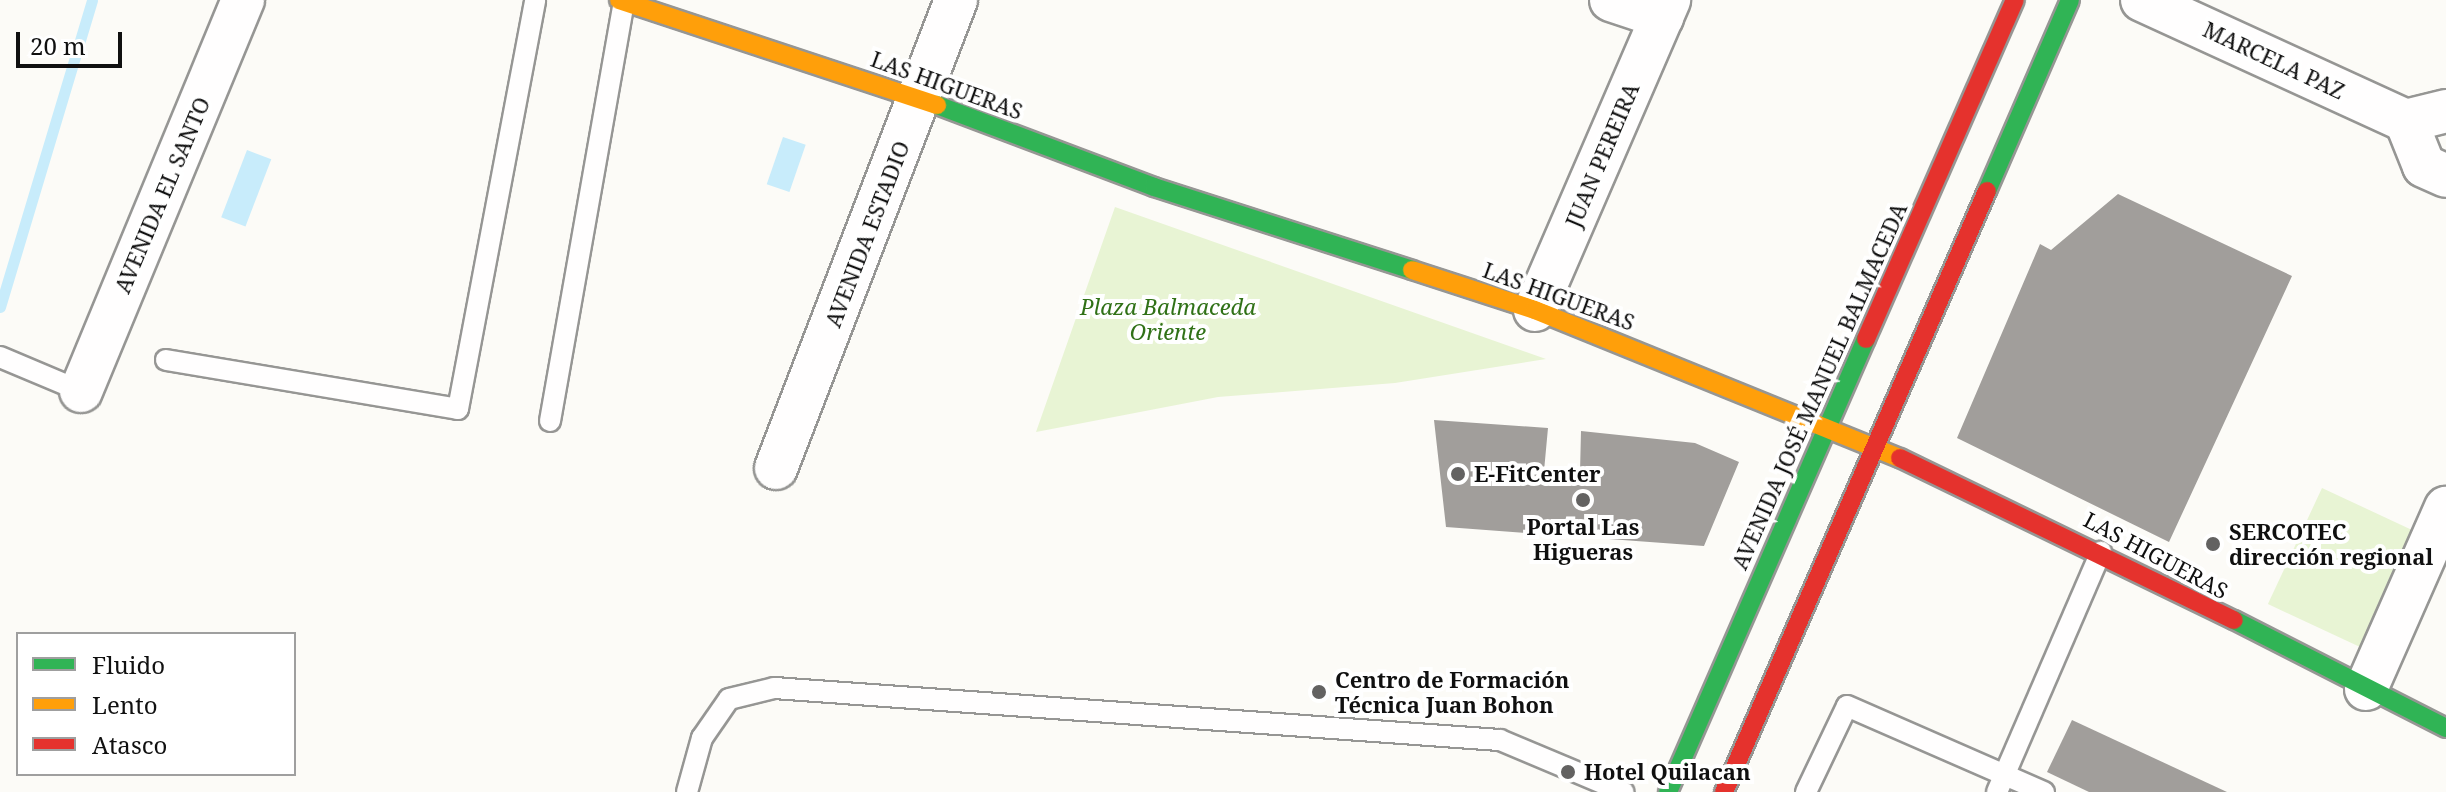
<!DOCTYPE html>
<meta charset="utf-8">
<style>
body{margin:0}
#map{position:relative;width:2446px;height:792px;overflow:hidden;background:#fcfbf7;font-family:"Noto Serif",serif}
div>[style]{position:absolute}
.green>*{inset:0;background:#e8f4d4;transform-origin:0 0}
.water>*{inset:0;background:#c8ecfb;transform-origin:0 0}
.stream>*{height:11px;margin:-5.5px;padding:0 5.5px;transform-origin:5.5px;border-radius:5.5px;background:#c8ecfb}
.building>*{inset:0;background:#a19e9b}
.roads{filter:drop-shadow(2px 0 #969694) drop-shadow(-2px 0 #969694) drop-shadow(0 2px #969694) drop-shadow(0 -2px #969694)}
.lane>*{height:20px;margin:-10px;padding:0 10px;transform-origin:10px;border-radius:10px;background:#fffefe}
.street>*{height:42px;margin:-21px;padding:0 21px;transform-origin:21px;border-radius:21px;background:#fffefe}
.fast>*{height:18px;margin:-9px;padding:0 9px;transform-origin:9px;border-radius:9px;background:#30b455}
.slow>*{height:18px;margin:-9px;padding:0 9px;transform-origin:9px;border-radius:9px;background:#ff9f0a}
.jam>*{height:18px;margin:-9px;padding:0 9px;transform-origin:9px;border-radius:9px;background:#e5322d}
.dots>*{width:22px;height:22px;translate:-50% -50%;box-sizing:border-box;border:4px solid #fff;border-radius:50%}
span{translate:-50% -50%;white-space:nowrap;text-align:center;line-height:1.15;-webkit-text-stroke:8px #fff;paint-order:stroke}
.street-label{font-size:22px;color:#101010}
.park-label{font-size:22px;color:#307117;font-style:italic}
.poi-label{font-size:22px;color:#101010;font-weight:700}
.left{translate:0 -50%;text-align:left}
.legend{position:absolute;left:16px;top:632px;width:280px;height:144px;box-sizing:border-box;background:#fff;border:2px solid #9f9f9f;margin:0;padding:10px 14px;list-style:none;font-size:24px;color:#101010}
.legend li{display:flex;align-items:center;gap:16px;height:40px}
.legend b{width:40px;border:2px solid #9f9f9f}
.scale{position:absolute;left:16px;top:32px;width:106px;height:36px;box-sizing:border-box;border:4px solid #101010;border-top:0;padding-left:10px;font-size:24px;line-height:28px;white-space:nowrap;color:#101010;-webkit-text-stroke:6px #fff;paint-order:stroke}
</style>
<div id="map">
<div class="green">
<div style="clip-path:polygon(1115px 207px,1546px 359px,1395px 383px,1218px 397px,1036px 432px)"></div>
<div style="left:2322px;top:488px;width:107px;height:128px;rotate:25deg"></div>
</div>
<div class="water">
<div style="left:783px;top:137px;width:24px;height:50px;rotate:19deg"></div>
<div style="left:247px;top:150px;width:26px;height:72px;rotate:21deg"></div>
</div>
<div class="stream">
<div style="left:0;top:307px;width:320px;rotate:-73.3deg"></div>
</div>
<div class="building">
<div style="clip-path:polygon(2118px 194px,2292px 276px,2169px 542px,1957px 438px,2040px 244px,2051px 250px)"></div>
<div style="clip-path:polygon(1434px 420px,1548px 428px,1544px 471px,1580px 472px,1581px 431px,1695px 443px,1739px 462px,1704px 546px,1446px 527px)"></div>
<div style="clip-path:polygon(2072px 720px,2227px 792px,2089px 792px,2047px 772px)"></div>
</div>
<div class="roads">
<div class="lane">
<div style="left:0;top:357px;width:88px;rotate:22.8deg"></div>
<div style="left:166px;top:360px;width:296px;rotate:9.5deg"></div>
<div style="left:458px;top:409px;width:416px;rotate:-79.3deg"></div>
<div style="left:550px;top:421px;width:426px;rotate:-80deg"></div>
<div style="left:687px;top:792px;width:56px;rotate:-74.5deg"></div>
<div style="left:702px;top:738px;width:47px;rotate:-55.3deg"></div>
<div style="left:729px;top:699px;width:46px;rotate:-13.7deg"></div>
<div style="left:774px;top:688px;width:728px;rotate:4.1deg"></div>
<div style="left:1500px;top:740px;width:134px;rotate:22.8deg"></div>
<div style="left:1806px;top:792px;width:95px;rotate:-64.5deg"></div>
<div style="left:1847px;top:706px;width:215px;rotate:23.6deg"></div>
<div style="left:1997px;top:792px;width:262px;rotate:-66.6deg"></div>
</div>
<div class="street">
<div style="left:1611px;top:0;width:54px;rotate:18.4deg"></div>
<div style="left:2142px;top:0;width:290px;rotate:24.6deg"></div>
<div style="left:2406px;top:121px;width:41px;rotate:-14deg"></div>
<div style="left:2406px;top:121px;width:48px;rotate:68.2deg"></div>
<div style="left:2424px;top:166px;width:24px;rotate:24deg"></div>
<div style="left:1535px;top:310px;width:338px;rotate:-66.6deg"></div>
<div style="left:81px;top:391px;width:423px;rotate:-67.5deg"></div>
<div style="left:776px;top:468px;width:501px;rotate:-68.96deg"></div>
<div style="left:2366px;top:689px;width:198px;rotate:-66.2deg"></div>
</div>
<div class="fast">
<div style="left:937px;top:105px;width:232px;rotate:20.7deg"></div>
<div style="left:1154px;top:187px;width:271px;rotate:17.8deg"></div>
<div style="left:1987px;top:191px;width:208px;rotate:-66.5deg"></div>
<div style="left:2234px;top:620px;width:238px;rotate:27deg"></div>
<div style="left:1668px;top:792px;width:494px;rotate:-66.4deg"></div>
</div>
<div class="slow">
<div style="left:619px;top:0;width:335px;rotate:18.3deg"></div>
<div style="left:1412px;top:270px;width:129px;rotate:18deg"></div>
<div style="left:1535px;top:310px;width:394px;rotate:22.1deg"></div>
</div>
<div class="jam">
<div style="left:1866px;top:339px;width:370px;rotate:-66.3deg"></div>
<div style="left:1900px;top:458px;width:371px;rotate:25.9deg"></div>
<div style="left:1724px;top:792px;width:656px;rotate:-66.37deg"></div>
</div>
</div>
<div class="dots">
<div style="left:1458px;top:474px;background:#636261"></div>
<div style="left:1583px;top:500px;background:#636261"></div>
<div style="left:2213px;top:544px;background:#636261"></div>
<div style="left:1319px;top:692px;background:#636261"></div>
<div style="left:1568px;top:772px;background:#636261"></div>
</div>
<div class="street-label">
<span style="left:2274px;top:60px;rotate:25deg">MARCELA PAZ</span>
<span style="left:947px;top:85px;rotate:20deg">LAS HIGUERAS</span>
<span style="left:1602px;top:155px;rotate:-67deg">JUAN PEREIRA</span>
<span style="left:162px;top:195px;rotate:-67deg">AVENIDA EL SANTO</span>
<span style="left:867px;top:234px;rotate:-69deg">AVENIDA ESTADIO</span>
<span style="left:1559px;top:296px;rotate:20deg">LAS HIGUERAS</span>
<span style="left:1819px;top:386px;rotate:-66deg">AVENIDA JOSÉ MANUEL BALMACEDA</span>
<span style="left:2156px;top:555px;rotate:28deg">LAS HIGUERAS</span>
</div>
<div class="park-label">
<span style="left:1168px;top:319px">Plaza Balmaceda<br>Oriente</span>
</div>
<div class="poi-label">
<span class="left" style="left:1474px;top:474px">E-FitCenter</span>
<span style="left:1583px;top:539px">Portal Las<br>Higueras</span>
<span class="left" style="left:2229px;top:544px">SERCOTEC<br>dirección regional</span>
<span class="left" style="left:1335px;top:692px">Centro de Formación<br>Técnica Juan Bohon</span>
<span class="left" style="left:1584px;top:772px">Hotel Quilacan</span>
</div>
<ul class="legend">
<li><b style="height:10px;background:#30b455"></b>Fluido</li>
<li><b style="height:10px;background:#ff9f0a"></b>Lento</li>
<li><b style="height:10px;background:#e5322d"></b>Atasco</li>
</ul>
<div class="scale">20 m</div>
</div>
